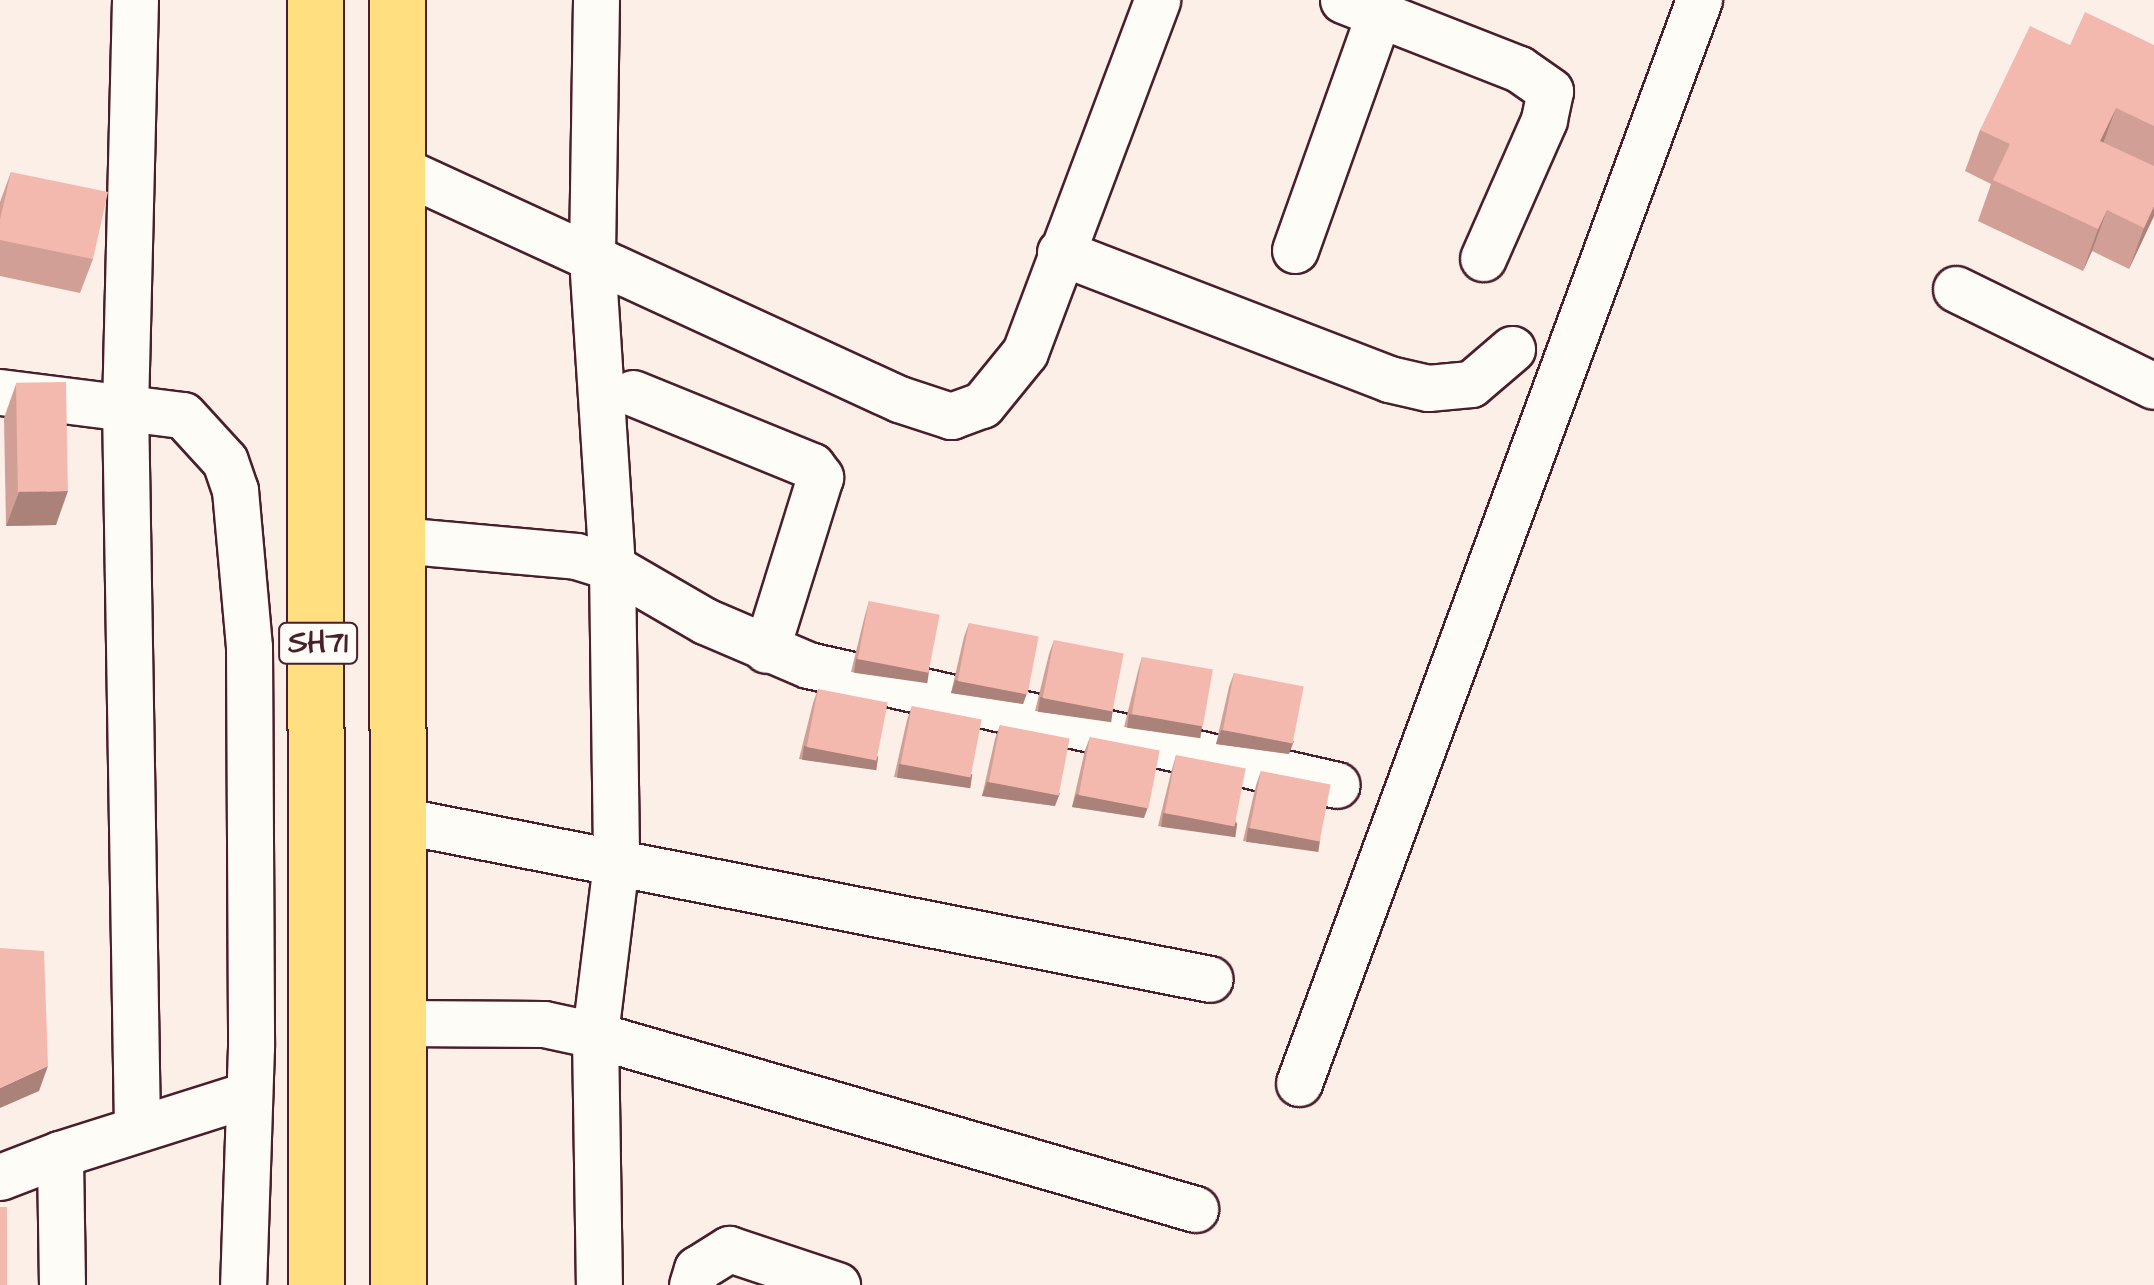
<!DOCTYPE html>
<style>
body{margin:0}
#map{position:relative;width:2154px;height:1285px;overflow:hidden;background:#fbefe8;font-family:"Architects Daughter",sans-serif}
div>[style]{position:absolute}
.roads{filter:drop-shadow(2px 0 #4a1f2b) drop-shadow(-2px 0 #4a1f2b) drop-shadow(0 2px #4a1f2b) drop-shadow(0 -2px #4a1f2b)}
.minor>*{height:45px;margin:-22.5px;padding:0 22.5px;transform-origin:22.5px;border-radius:22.5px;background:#fdfcf7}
.major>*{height:55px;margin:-27.5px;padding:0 27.5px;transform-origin:27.5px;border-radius:27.5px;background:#ffdf80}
.wall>*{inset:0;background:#d29f96}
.shaded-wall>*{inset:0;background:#ab827a;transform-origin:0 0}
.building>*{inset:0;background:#f4b9ae;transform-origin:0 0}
span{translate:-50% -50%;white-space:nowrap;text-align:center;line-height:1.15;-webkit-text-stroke:8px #fdfcf7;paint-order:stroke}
.shield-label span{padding:2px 8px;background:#fdfcf7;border:2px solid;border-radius:8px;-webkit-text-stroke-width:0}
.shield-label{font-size:30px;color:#4a1f2b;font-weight:700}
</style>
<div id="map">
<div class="roads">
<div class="minor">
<div style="left:135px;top:0;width:404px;rotate:91.4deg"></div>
<div style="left:125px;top:404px;width:725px;rotate:89.05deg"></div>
<div style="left:596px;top:0;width:258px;rotate:90.9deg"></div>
<div style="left:592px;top:258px;width:310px;rotate:86.3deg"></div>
<div style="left:612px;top:567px;width:296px;rotate:89.2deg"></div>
<div style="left:616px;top:863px;width:173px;rotate:97deg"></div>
<div style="left:595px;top:1035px;width:250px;rotate:89.1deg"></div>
<div style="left:1343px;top:0;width:189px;rotate:21.4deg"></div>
<div style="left:1519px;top:69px;width:38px;rotate:35deg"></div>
<div style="left:1550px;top:91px;width:30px;rotate:102deg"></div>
<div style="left:1544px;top:120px;width:151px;rotate:113.8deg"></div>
<div style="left:397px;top:168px;width:553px;rotate:24.71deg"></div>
<div style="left:899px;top:399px;width:55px;rotate:18.1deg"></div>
<div style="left:951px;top:416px;width:33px;rotate:-20deg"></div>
<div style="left:982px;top:405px;width:68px;rotate:-50.9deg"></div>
<div style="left:1025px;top:352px;width:376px;rotate:-69.4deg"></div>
<div style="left:1295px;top:250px;width:251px;rotate:-70.4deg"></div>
<div style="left:1060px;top:252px;width:353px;rotate:21.1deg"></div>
<div style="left:1389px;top:379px;width:40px;rotate:13deg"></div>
<div style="left:1428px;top:388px;width:43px;rotate:-5.3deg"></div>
<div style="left:1471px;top:384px;width:54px;rotate:-40.5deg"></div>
<div style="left:1956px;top:289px;width:220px;rotate:26.1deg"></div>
<div style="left:0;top:392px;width:184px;rotate:7.2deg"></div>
<div style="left:183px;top:415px;width:62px;rotate:47.6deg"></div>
<div style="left:225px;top:461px;width:31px;rotate:71deg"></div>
<div style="left:235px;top:490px;width:158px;rotate:84.9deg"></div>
<div style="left:249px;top:647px;width:400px;rotate:89.7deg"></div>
<div style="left:251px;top:1047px;width:238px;rotate:91.9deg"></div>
<div style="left:633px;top:393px;width:193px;rotate:22.2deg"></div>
<div style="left:812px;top:466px;width:14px;rotate:54deg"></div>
<div style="left:820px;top:477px;width:181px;rotate:107.3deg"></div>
<div style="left:398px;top:540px;width:179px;rotate:5.1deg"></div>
<div style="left:576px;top:556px;width:38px;rotate:17deg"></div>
<div style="left:612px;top:567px;width:108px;rotate:30.1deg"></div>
<div style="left:705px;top:621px;width:112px;rotate:23.1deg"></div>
<div style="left:808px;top:665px;width:542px;rotate:12.78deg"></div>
<div style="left:399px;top:820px;width:826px;rotate:11.09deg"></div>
<div style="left:400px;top:1023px;width:144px;rotate:0.4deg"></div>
<div style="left:544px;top:1024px;width:52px;rotate:12.2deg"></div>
<div style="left:595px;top:1035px;width:625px;rotate:16.17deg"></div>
<div style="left:1299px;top:1083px;width:1155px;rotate:-69.73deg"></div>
<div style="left:0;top:1177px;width:64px;rotate:-21deg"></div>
<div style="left:62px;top:1285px;width:131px;rotate:-90.9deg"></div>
<div style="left:60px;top:1154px;width:198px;rotate:-17.6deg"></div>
<div style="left:692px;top:1285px;width:17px;rotate:-73deg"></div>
<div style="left:697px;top:1269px;width:38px;rotate:-32deg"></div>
<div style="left:729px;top:1249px;width:114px;rotate:18.4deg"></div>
</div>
<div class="major">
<div style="left:315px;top:0;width:1285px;rotate:89.96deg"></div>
<div style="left:397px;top:0;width:1285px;rotate:89.96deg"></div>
</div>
</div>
<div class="wall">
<div style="clip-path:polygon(2070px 45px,2154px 45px,2154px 216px,2129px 269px,2092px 251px,2083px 271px,1978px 221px,1991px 184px,1965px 171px,1980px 130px)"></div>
<div style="clip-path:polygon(11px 172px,93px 259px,80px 293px,0 276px,0 202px)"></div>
<div style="clip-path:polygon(16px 384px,56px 525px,6px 526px,4px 418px)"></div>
<div style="clip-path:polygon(869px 601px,924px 682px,851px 672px,865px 615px)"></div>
<div style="clip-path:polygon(969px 623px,1028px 690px,1023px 704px,951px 693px,964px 637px)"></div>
<div style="clip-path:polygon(1054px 640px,1108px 721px,1035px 711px,1049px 654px)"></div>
<div style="clip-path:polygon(1142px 657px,1202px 724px,1197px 737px,1124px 727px,1138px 671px)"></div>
<div style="clip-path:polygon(1234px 673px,1289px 754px,1216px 744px,1229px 687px)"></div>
<div style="clip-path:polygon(818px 689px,873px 769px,799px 759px,813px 703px)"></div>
<div style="clip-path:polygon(912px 706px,967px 787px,894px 777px,907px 720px)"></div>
<div style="clip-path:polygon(1000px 725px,1055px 806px,982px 796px,995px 739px)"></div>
<div style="clip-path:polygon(1090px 737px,1144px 818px,1072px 807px,1085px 750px)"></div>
<div style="clip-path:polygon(1176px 755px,1237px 823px,1232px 836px,1158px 826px,1172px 769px)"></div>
<div style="clip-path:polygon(1261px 771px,1320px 838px,1316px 851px,1243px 841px,1256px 785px)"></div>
</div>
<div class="shaded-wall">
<div style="clip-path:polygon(2116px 108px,2101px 149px,2100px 141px)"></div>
<div style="clip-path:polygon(2154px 206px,2154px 216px,2129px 269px,2144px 228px)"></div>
<div style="clip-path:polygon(2107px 210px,2092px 251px,2083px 271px,2098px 229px)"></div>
<div style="clip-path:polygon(68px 491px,56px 525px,6px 526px,19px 492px)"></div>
<div style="left:856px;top:659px;width:74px;height:14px;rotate:8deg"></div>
<div style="clip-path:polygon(955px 680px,1028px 690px,1023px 704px,951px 693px)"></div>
<div style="left:1040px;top:697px;width:74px;height:15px;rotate:8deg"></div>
<div style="left:1129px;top:714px;width:74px;height:14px;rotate:8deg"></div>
<div style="clip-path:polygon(1221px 730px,1294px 741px,1289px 754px,1216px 744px)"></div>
<div style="left:804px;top:746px;width:75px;height:14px;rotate:8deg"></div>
<div style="left:899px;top:764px;width:74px;height:14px;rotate:8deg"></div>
<div style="clip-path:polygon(987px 782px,1060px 793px,1055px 806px,982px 796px)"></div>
<div style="clip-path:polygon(1076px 794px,1149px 804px,1144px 818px,1072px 807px)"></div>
<div style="left:1163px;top:813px;width:75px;height:14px;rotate:8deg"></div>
<div style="left:1248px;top:828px;width:73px;height:14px;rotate:8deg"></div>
<div style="clip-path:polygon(48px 1066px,39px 1091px,0 1108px,0 1088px)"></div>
</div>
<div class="building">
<div style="clip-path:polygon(2085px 12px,2154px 45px,2154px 126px,2116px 108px,2100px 141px,2154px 166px,2154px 206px,2144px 228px,2107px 210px,2098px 229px,1993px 180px,2010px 144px,1980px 130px,2030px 26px,2070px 45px)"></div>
<div style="clip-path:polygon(11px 172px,108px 192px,93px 259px,0 240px,0 220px)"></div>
<div style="left:66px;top:382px;width:109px;height:50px;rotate:89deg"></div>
<div style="left:869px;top:601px;width:72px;height:59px;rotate:11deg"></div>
<div style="left:969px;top:623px;width:71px;height:59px;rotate:11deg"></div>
<div style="left:1054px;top:640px;width:71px;height:59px;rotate:11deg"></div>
<div style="left:1142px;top:657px;width:72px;height:58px;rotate:10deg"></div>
<div style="left:1234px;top:673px;width:71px;height:58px;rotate:11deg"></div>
<div style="left:818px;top:689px;width:71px;height:59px;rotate:11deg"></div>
<div style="left:912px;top:706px;width:71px;height:59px;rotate:11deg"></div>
<div style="left:1000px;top:725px;width:71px;height:58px;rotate:11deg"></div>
<div style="left:1090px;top:737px;width:71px;height:59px;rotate:11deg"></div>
<div style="left:1176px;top:755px;width:71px;height:59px;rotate:11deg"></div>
<div style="left:1261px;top:771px;width:71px;height:58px;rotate:11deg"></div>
<div style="clip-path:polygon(0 948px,44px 951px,48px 1066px,0 1088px)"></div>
<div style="left:7px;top:1207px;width:78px;height:7px;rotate:90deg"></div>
</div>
<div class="shield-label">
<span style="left:318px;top:643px">SH71</span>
</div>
</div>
